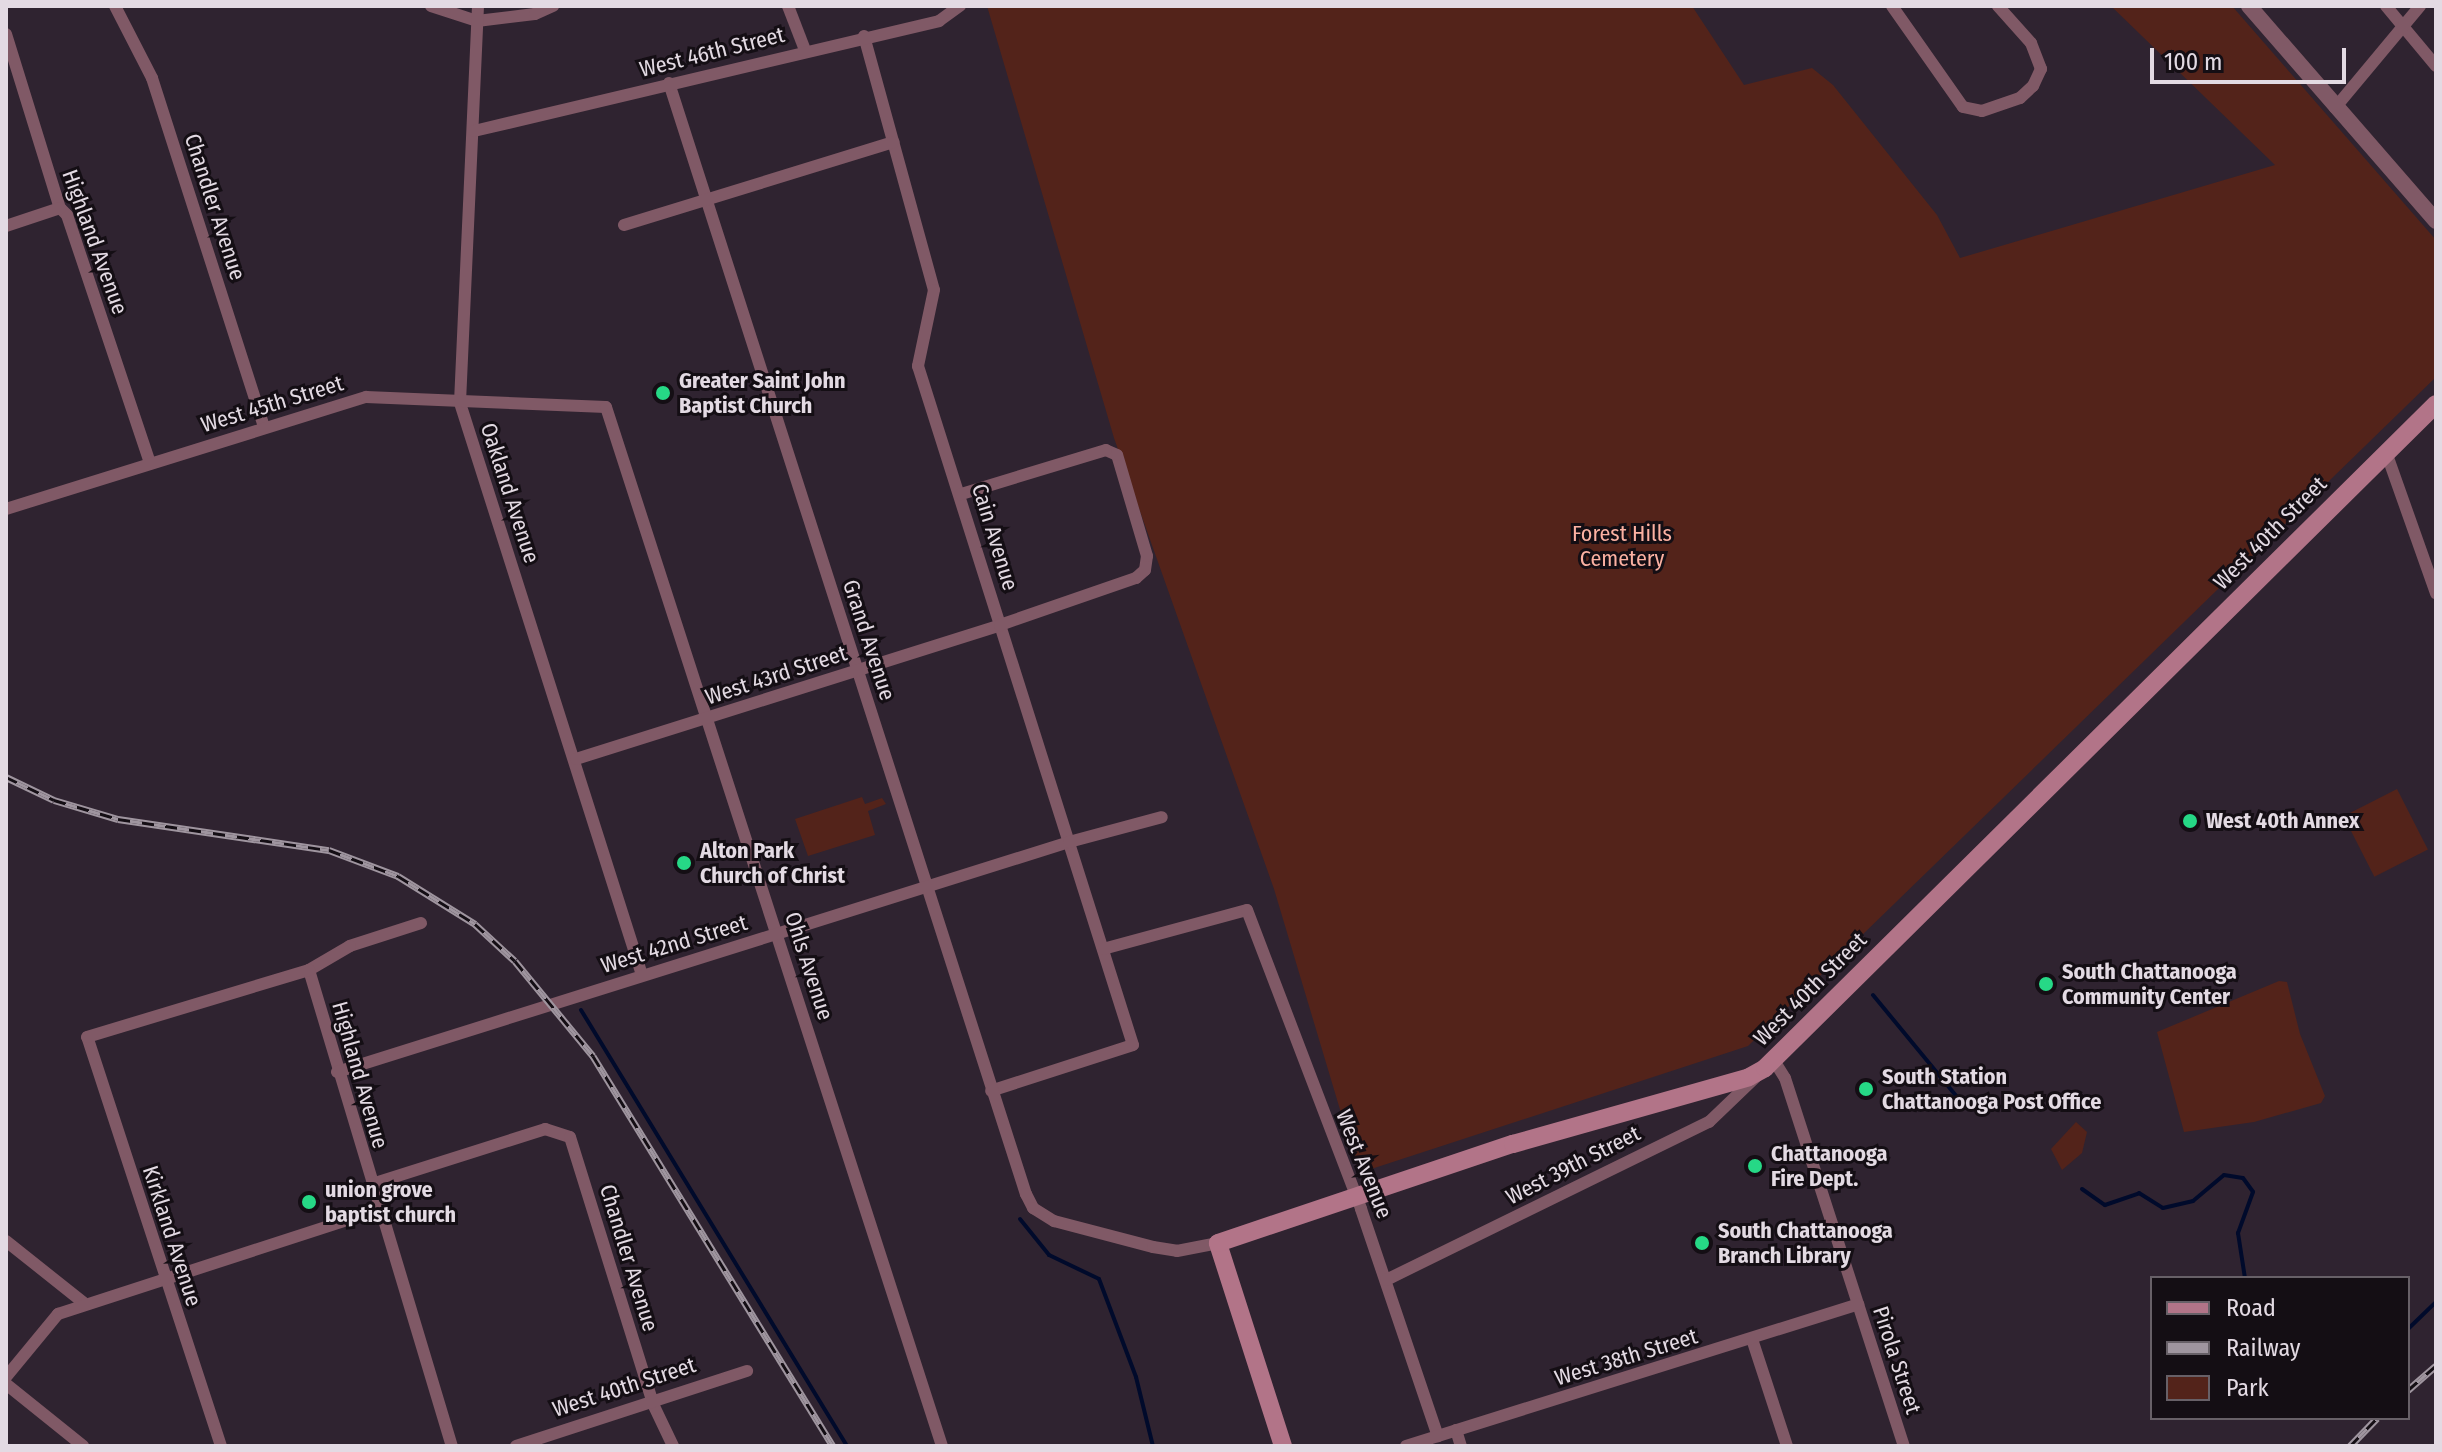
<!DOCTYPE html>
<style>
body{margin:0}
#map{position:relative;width:2442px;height:1452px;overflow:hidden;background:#2f2330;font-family:"Fira Sans Condensed",sans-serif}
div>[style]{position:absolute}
.green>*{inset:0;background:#53231a;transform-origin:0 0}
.stream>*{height:4px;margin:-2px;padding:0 2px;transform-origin:2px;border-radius:2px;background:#000a2b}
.minor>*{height:12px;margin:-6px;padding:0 6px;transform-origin:6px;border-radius:6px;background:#805966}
.tertiary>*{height:16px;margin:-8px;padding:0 8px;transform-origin:8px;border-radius:8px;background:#805966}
.secondary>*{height:18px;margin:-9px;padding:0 9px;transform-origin:9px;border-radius:9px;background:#b27488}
.rail>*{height:7px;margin-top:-3.5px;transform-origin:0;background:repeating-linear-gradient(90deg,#140e14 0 12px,#9f959f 0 24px);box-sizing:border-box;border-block:2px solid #9f959f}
.dots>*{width:22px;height:22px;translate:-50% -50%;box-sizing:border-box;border:4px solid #140e14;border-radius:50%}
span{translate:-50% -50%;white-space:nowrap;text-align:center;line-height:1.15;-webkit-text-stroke:6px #140e14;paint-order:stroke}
.street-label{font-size:22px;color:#e3dae3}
.poi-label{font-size:22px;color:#e3dae3;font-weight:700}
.left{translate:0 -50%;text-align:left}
.park-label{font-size:22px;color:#fcb1a2}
.frame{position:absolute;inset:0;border:8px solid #e3dae3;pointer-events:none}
.legend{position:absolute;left:2150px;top:1276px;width:260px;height:144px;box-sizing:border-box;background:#140e14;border:2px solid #676067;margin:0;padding:10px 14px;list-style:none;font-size:24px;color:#e3dae3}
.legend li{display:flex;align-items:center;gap:16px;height:40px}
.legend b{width:40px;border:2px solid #676067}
.scale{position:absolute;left:2150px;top:48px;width:196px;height:36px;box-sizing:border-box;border:4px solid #e3dae3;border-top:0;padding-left:10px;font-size:24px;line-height:28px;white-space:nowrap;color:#e3dae3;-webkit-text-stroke:6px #140e14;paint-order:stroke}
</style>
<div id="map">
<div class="green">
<div style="clip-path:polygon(987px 6px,1692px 6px,1744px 85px,1812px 68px,1833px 85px,1937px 215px,1960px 258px,2275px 165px,2111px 6px,2232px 6px,2436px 240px,2436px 377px,1748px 1046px,1359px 1173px,1274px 889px,1114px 438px)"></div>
<div style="left:2397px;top:789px;width:68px;height:60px;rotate:63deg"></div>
<div style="clip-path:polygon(862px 797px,865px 804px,882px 798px,886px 804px,868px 811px,875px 835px,808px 856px,795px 819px)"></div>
<div style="clip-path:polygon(2279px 981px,2287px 982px,2300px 1034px,2325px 1096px,2321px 1103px,2254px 1122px,2184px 1132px,2157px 1032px)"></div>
<div style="clip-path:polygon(2076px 1122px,2087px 1132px,2082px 1153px,2062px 1170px,2051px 1149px)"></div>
</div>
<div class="stream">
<div style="left:1873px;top:995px;width:140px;rotate:50.5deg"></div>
<div style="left:581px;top:1010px;width:511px;rotate:58.61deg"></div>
<div style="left:2082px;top:1189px;width:28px;rotate:35deg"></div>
<div style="left:2105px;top:1205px;width:36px;rotate:-19deg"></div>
<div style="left:2139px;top:1193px;width:28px;rotate:32deg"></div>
<div style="left:2163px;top:1208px;width:31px;rotate:-13deg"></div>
<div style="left:2193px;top:1201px;width:40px;rotate:-40deg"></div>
<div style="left:2224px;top:1175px;width:19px;rotate:9deg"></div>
<div style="left:2243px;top:1178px;width:17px;rotate:54deg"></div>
<div style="left:2253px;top:1192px;width:44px;rotate:110.1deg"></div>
<div style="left:2238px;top:1233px;width:46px;rotate:81.2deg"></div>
<div style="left:1020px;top:1219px;width:46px;rotate:51.1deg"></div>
<div style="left:1049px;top:1255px;width:55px;rotate:25.6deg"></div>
<div style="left:1099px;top:1279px;width:105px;rotate:69.3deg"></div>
<div style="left:1136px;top:1377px;width:71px;rotate:76.2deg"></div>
<div style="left:2408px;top:1329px;width:39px;rotate:-44deg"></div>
</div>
<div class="minor">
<div style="left:115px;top:6px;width:81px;rotate:62.8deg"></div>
<div style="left:152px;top:78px;width:366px;rotate:72.2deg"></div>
<div style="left:431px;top:6px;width:48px;rotate:18.1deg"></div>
<div style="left:477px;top:21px;width:58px;rotate:-6.9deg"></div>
<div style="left:535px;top:14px;width:20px;rotate:-24deg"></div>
<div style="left:478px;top:6px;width:397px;rotate:92.6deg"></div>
<div style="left:460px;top:403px;width:600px;rotate:72.35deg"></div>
<div style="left:788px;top:6px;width:47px;rotate:68.9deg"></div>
<div style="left:1892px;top:6px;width:123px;rotate:54.9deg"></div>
<div style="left:1963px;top:107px;width:19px;rotate:12deg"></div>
<div style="left:1982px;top:111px;width:40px;rotate:-18.9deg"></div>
<div style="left:2020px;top:98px;width:18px;rotate:-43deg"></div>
<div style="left:2033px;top:86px;width:19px;rotate:-65deg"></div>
<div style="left:2041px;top:69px;width:28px;rotate:-111deg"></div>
<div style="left:2031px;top:43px;width:50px;rotate:-131.7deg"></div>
<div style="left:2386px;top:6px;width:78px;rotate:50.2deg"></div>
<div style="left:6px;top:34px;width:182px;rotate:72.8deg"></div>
<div style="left:60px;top:208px;width:10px;rotate:45deg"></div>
<div style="left:67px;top:215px;width:262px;rotate:71.5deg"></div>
<div style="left:864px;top:36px;width:263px;rotate:74.6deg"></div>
<div style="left:934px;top:290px;width:78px;rotate:101.9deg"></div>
<div style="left:918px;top:366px;width:712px;rotate:72.43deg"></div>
<div style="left:1133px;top:1045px;width:149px;rotate:162.1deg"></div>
<div style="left:669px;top:83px;width:1167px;rotate:72.19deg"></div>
<div style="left:1026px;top:1194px;width:16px;rotate:63deg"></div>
<div style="left:1033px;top:1208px;width:25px;rotate:32deg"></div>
<div style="left:1054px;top:1221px;width:102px;rotate:14.7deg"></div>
<div style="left:1153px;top:1247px;width:24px;rotate:9deg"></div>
<div style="left:1177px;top:1251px;width:42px;rotate:-11deg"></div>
<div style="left:2335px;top:108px;width:133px;rotate:-50.2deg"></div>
<div style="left:474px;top:131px;width:478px;rotate:-13.3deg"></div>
<div style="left:939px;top:21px;width:26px;rotate:-36deg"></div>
<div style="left:624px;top:225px;width:282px;rotate:-17.1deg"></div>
<div style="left:6px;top:226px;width:57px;rotate:-18.4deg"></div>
<div style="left:2386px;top:452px;width:150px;rotate:70.5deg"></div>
<div style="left:6px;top:509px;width:377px;rotate:-17.3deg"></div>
<div style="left:366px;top:397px;width:240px;rotate:2.4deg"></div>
<div style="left:606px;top:407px;width:1092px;rotate:72.08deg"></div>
<div style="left:576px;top:759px;width:445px;rotate:-17.5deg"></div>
<div style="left:1000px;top:625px;width:144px;rotate:-19.1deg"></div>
<div style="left:1136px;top:578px;width:12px;rotate:-42deg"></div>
<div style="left:1145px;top:570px;width:14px;rotate:-82deg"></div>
<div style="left:1147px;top:556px;width:105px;rotate:-106.5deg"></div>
<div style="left:1117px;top:455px;width:12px;rotate:-156deg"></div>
<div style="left:1106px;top:450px;width:152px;rotate:163.1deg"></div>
<div style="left:421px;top:923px;width:75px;rotate:162.1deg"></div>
<div style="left:350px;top:946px;width:48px;rotate:149.7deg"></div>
<div style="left:309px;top:970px;width:497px;rotate:73.3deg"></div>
<div style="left:1103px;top:949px;width:149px;rotate:-15.2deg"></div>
<div style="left:1247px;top:910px;width:320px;rotate:69.1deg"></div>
<div style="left:1361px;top:1209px;width:240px;rotate:71.3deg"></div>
<div style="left:1773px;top:1059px;width:22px;rotate:58deg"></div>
<div style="left:1785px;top:1078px;width:387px;rotate:72.1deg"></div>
<div style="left:337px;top:1072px;width:767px;rotate:-17.44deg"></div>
<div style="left:1069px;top:842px;width:96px;rotate:-15deg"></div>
<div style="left:372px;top:1184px;width:182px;rotate:-17.6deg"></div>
<div style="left:545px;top:1129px;width:26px;rotate:18deg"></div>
<div style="left:570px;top:1137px;width:280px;rotate:72.7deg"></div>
<div style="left:653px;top:1404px;width:47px;rotate:64.5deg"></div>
<div style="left:6px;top:1241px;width:100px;rotate:38.5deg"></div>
<div style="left:1386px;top:1280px;width:360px;rotate:-26.1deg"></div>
<div style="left:1709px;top:1122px;width:65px;rotate:-43.8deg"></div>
<div style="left:1752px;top:1339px;width:113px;rotate:71.9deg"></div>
<div style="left:6px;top:1377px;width:82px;rotate:-50.5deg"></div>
<div style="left:58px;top:1314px;width:337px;rotate:-18deg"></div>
<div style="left:6px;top:1384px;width:99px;rotate:38.8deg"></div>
<div style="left:1456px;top:1430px;width:17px;rotate:73deg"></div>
<div style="left:221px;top:1446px;width:430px;rotate:-108.1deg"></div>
<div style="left:87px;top:1037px;width:232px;rotate:-16.8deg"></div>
<div style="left:516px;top:1446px;width:243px;rotate:-18deg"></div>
<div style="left:1406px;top:1446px;width:474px;rotate:-17.4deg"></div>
</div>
<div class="tertiary">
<div style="left:2249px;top:6px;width:285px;rotate:49deg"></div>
</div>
<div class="secondary">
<div style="left:1283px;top:1446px;width:213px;rotate:-107.8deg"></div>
<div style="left:1218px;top:1243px;width:311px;rotate:-18.6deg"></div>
<div style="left:1513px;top:1144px;width:245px;rotate:-15.8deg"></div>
<div style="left:1749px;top:1077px;width:18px;rotate:-29deg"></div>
<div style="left:1765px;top:1068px;width:944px;rotate:-44.7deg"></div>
</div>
<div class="rail">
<div style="left:6px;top:777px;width:53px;rotate:25.6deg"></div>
<div style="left:54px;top:800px;width:67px;rotate:16.5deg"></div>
<div style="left:118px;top:819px;width:213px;rotate:8.4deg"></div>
<div style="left:329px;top:850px;width:74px;rotate:20.6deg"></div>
<div style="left:398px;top:876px;width:91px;rotate:31.9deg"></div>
<div style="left:475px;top:924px;width:54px;rotate:42.8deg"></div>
<div style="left:515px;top:961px;width:123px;rotate:50.6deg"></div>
<div style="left:593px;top:1056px;width:458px;rotate:58.4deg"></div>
<div style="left:2408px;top:1390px;width:37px;rotate:-41deg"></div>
<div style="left:2350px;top:1446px;width:39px;rotate:-46deg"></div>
</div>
<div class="dots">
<div style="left:663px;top:393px;background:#26d886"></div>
<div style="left:2190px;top:821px;background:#26d886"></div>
<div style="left:684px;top:863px;background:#26d886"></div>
<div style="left:2046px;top:984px;background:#26d886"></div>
<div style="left:1866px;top:1089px;background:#26d886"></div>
<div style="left:1755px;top:1166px;background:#26d886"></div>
<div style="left:309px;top:1202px;background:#26d886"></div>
<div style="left:1702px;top:1243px;background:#26d886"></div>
</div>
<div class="street-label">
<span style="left:712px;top:52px;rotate:-14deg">West 46th Street</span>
<span style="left:215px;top:207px;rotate:72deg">Chandler Avenue</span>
<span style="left:95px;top:242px;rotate:70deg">Highland Avenue</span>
<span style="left:272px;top:404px;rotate:-17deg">West 45th Street</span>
<span style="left:510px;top:493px;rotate:72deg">Oakland Avenue</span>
<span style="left:2270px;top:533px;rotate:-45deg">West 40th Street</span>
<span style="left:995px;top:537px;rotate:73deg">Cain Avenue</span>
<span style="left:869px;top:640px;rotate:72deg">Grand Avenue</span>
<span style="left:776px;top:675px;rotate:-18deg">West 43rd Street</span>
<span style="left:674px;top:944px;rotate:-17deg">West 42nd Street</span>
<span style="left:809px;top:966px;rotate:72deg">Ohls Avenue</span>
<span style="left:1810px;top:989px;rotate:-45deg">West 40th Street</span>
<span style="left:360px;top:1075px;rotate:74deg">Highland Avenue</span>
<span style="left:1364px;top:1164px;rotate:68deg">West Avenue</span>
<span style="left:1573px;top:1165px;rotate:-27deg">West 39th Street</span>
<span style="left:172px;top:1236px;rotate:72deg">Kirkland Avenue</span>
<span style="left:629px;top:1258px;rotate:73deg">Chandler Avenue</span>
<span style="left:1626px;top:1357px;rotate:-17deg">West 38th Street</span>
<span style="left:1897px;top:1360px;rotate:72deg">Pirola Street</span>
<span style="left:624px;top:1387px;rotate:-18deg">West 40th Street</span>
</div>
<div class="poi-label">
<span class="left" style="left:679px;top:393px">Greater Saint John<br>Baptist Church</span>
<span class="left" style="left:2206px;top:821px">West 40th Annex</span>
<span class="left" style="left:700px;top:863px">Alton Park<br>Church of Christ</span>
<span class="left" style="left:2062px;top:984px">South Chattanooga<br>Community Center</span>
<span class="left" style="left:1882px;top:1089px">South Station<br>Chattanooga Post Office</span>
<span class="left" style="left:1771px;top:1166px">Chattanooga<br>Fire Dept.</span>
<span class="left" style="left:325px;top:1202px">union grove<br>baptist church</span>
<span class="left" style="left:1718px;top:1243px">South Chattanooga<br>Branch Library</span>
</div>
<div class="park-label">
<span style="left:1622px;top:546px">Forest Hills<br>Cemetery</span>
</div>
<div class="frame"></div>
<ul class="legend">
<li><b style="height:10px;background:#b27488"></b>Road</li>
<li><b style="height:10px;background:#9f959f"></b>Railway</li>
<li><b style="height:22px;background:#53231a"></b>Park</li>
</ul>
<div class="scale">100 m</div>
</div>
